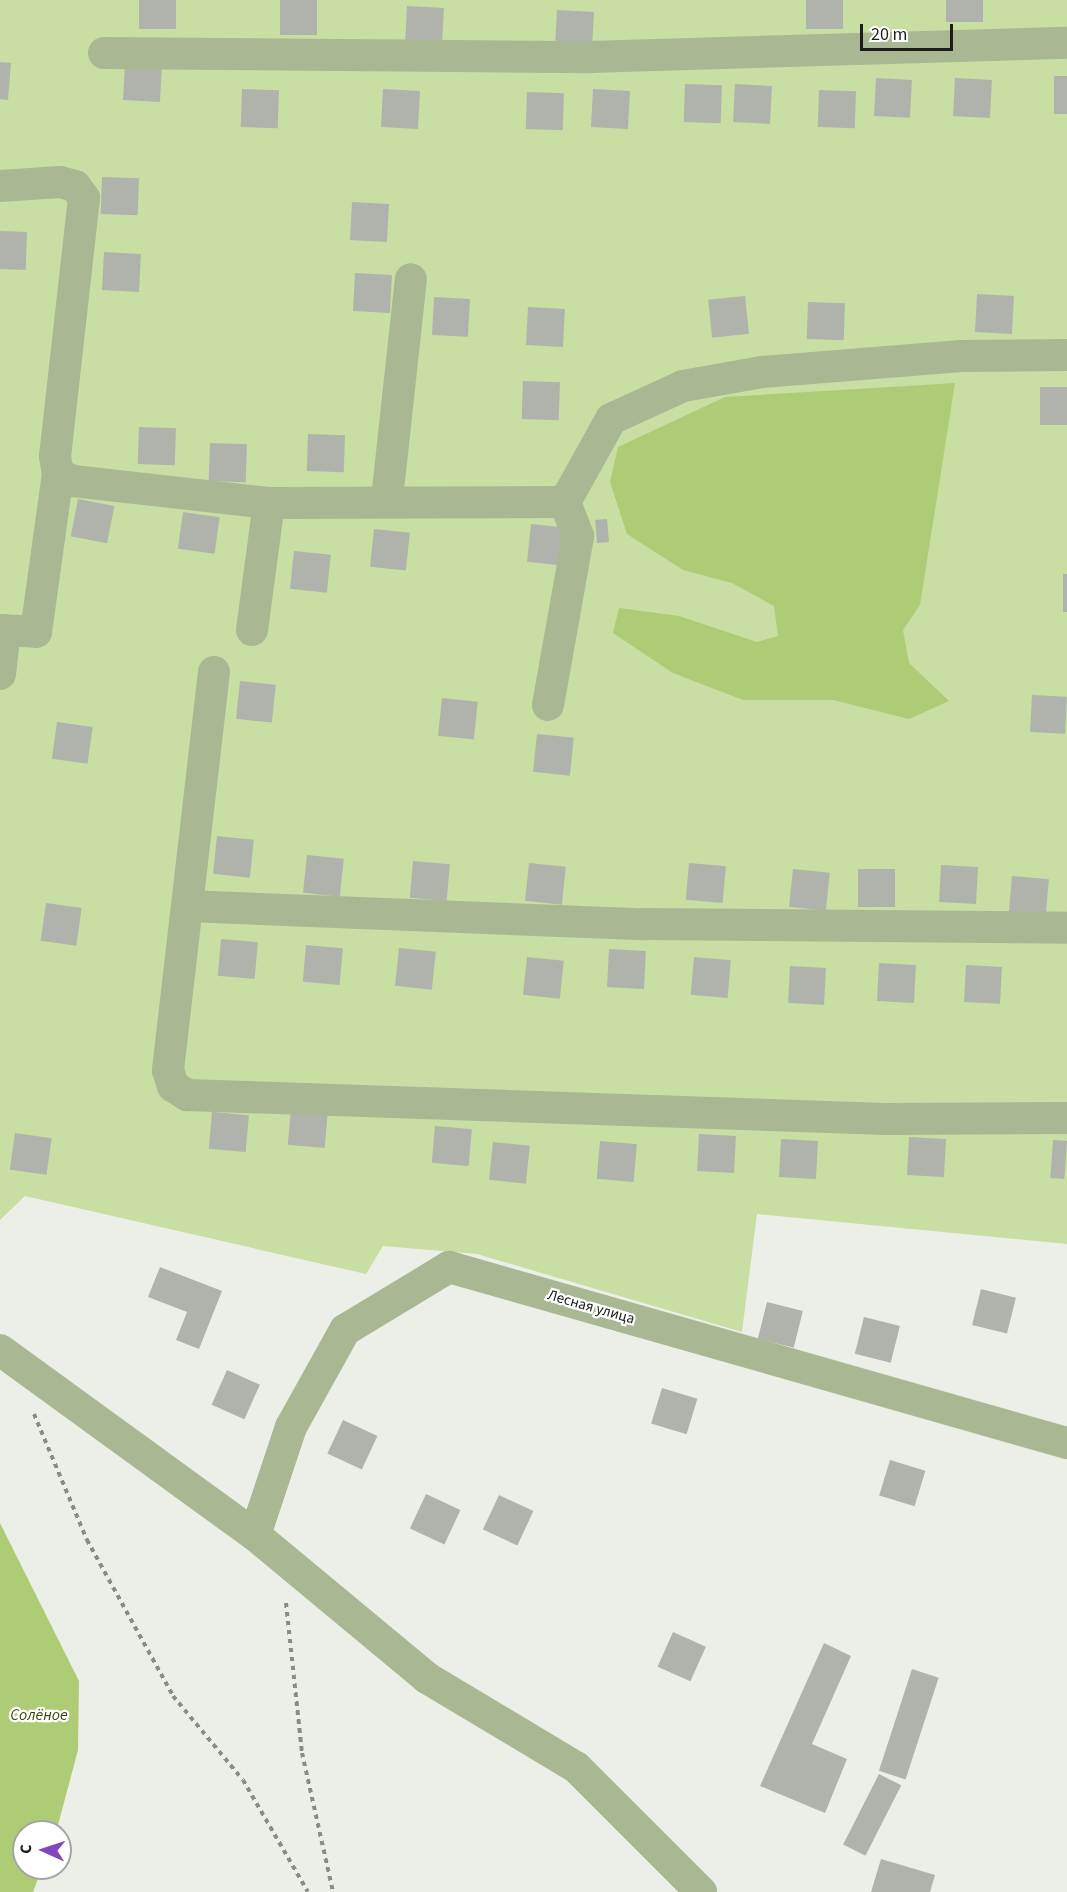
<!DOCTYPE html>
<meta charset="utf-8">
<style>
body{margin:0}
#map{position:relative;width:1067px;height:1892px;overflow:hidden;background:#ecefe8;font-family:"Source Sans 3",sans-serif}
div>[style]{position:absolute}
.green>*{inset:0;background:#c8dea2}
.water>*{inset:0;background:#aecc75}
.building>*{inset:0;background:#b0b3ac;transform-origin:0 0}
.path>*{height:4px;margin-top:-2px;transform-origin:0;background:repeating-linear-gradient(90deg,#898b86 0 4.5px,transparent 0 9px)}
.minor>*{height:32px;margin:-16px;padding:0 16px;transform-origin:16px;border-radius:16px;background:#aab793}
span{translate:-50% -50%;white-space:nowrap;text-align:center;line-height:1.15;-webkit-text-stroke:4.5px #fff;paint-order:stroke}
.street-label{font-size:15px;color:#1c1d1b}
.water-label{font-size:16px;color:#3a4c0c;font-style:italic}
.north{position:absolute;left:12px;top:1820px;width:60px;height:60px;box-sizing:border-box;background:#fff;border:2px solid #a4a5a4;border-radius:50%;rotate:273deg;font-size:16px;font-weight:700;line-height:24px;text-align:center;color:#1c1d1b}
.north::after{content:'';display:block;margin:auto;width:21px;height:27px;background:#8347bc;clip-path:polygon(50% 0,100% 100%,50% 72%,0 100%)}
.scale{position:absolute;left:860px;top:24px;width:93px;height:27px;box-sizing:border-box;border:3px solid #1c1d1b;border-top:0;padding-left:8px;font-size:18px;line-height:21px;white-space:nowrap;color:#1c1d1b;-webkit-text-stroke:4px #fff;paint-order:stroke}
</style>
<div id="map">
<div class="green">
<div style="clip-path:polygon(0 0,1067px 0,1067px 1244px,757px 1214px,742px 1332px,477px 1254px,383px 1246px,366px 1274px,25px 1196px,0 1220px)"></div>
</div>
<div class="water">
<div style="clip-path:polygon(955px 383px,920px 605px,903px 630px,909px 663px,949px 701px,909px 719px,833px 700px,743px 700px,673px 673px,613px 633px,619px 608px,679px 616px,757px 642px,778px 636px,774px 606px,732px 583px,683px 570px,627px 534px,610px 482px,618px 447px,725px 397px)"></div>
<div style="clip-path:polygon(0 1523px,79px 1681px,78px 1750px,58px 1825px,56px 1832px,24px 1832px,24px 1868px,42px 1868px,33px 1892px,0 1892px)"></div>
</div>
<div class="building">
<div style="left:139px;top:0;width:37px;height:29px"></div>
<div style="left:280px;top:0;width:37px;height:35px"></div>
<div style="left:806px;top:0;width:37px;height:29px"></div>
<div style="left:946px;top:0;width:37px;height:22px"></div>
<div style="left:407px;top:6px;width:37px;height:37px;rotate:3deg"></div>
<div style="left:557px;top:10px;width:37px;height:37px;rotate:3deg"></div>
<div style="clip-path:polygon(0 62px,11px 63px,8px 100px,0 99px)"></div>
<div style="left:125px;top:62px;width:37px;height:38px;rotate:3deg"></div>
<div style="left:1054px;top:76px;width:13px;height:38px"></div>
<div style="left:876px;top:78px;width:36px;height:38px;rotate:3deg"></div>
<div style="left:955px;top:78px;width:37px;height:38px;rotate:3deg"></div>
<div style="left:685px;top:84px;width:37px;height:38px;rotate:2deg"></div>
<div style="left:735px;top:84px;width:37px;height:38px;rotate:3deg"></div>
<div style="left:242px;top:89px;width:37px;height:38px;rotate:2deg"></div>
<div style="left:383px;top:89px;width:37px;height:38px;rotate:3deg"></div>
<div style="left:593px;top:89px;width:37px;height:38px;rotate:3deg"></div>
<div style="left:819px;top:90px;width:37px;height:37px;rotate:2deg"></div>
<div style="left:527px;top:92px;width:37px;height:37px;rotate:2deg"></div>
<div style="left:102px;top:177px;width:37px;height:37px;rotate:2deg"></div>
<div style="left:352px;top:202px;width:37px;height:38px;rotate:3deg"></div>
<div style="left:0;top:231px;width:27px;height:38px;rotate:2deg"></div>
<div style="left:104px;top:252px;width:37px;height:38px;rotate:3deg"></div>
<div style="left:355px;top:273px;width:37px;height:38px;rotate:3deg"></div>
<div style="left:977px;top:294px;width:37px;height:38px;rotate:3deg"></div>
<div style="left:745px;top:296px;width:38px;height:37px;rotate:84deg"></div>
<div style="left:434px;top:297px;width:36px;height:38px;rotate:3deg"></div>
<div style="left:808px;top:302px;width:37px;height:37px;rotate:2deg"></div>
<div style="left:528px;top:307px;width:37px;height:38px;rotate:3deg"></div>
<div style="left:523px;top:381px;width:37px;height:38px;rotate:2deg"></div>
<div style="left:1040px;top:387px;width:27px;height:38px"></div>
<div style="left:139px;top:427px;width:37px;height:37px;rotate:2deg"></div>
<div style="left:308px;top:434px;width:37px;height:37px;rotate:2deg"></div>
<div style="left:210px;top:443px;width:37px;height:38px;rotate:2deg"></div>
<div style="left:78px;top:499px;width:37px;height:38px;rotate:11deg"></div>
<div style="left:183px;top:512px;width:37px;height:37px;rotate:8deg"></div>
<div style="left:607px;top:519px;width:23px;height:12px;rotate:85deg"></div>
<div style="left:531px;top:524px;width:37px;height:38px;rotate:6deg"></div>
<div style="left:374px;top:529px;width:36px;height:38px;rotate:6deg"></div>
<div style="left:294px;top:551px;width:37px;height:38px;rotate:6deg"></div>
<div style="left:1063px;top:574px;width:4px;height:38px"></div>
<div style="left:240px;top:681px;width:36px;height:38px;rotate:6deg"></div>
<div style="left:1032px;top:695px;width:35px;height:37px;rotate:3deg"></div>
<div style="left:442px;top:698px;width:36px;height:38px;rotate:6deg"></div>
<div style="left:57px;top:722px;width:36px;height:37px;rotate:8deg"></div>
<div style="left:537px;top:734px;width:37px;height:38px;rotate:6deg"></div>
<div style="left:217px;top:836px;width:37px;height:38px;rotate:6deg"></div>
<div style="left:307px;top:855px;width:37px;height:38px;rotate:6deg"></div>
<div style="left:413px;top:861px;width:37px;height:37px;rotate:5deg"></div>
<div style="left:529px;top:863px;width:37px;height:38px;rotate:6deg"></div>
<div style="left:689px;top:863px;width:37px;height:37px;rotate:5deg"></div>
<div style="left:941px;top:865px;width:37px;height:37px;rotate:3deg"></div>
<div style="left:793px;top:869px;width:37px;height:38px;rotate:6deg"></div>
<div style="left:895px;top:869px;width:38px;height:37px;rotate:90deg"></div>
<div style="left:1012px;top:876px;width:37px;height:38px;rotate:5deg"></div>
<div style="left:46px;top:903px;width:36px;height:38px;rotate:8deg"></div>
<div style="left:221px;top:939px;width:37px;height:37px;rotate:5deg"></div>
<div style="left:306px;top:945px;width:37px;height:37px;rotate:5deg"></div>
<div style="left:399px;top:948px;width:37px;height:38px;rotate:6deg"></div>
<div style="left:609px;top:949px;width:37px;height:38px;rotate:3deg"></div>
<div style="left:527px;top:957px;width:37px;height:38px;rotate:6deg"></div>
<div style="left:694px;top:957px;width:37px;height:38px;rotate:5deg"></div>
<div style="left:879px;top:963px;width:37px;height:38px;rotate:3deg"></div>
<div style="left:966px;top:965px;width:36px;height:37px;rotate:3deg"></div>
<div style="left:790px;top:966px;width:36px;height:37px;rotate:3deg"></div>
<div style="left:291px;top:1108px;width:37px;height:37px;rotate:5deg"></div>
<div style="left:212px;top:1112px;width:37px;height:37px;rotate:5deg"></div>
<div style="left:435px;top:1126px;width:37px;height:37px;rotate:5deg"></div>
<div style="left:15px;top:1133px;width:37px;height:37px;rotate:8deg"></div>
<div style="left:699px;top:1134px;width:37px;height:37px;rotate:3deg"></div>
<div style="left:909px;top:1137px;width:37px;height:38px;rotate:3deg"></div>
<div style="left:781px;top:1139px;width:37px;height:38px;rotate:3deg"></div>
<div style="left:1053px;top:1140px;width:14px;height:38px;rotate:4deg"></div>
<div style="left:600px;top:1141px;width:37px;height:38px;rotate:5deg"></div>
<div style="left:493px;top:1142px;width:37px;height:38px;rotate:6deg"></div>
<div style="clip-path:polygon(160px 1267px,222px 1291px,199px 1349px,176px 1340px,187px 1312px,148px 1297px)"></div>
<div style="left:981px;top:1289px;width:36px;height:37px;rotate:14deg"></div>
<div style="left:767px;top:1302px;width:37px;height:38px;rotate:14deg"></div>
<div style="left:864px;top:1317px;width:37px;height:38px;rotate:14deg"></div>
<div style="left:227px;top:1370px;width:36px;height:38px;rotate:24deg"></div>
<div style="left:662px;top:1388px;width:37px;height:37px;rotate:17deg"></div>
<div style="left:343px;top:1420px;width:38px;height:37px;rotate:25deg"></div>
<div style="left:890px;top:1460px;width:37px;height:37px;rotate:17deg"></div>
<div style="left:426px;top:1494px;width:38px;height:38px;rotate:25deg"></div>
<div style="left:499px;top:1495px;width:38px;height:38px;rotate:25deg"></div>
<div style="left:673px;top:1632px;width:36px;height:38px;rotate:24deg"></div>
<div style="clip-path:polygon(824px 1643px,851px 1656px,812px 1744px,847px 1759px,825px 1813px,760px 1786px)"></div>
<div style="left:912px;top:1669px;width:28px;height:107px;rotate:18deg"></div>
<div style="left:879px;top:1774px;width:25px;height:79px;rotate:27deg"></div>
<div style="clip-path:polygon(881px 1859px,935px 1875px,930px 1892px,871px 1892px)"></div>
</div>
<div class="path">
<div style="left:34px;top:1414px;width:137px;rotate:67.2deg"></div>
<div style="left:87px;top:1540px;width:178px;rotate:61.1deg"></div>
<div style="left:173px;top:1696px;width:109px;rotate:50.2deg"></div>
<div style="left:243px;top:1780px;width:129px;rotate:59.9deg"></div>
<div style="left:286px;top:1603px;width:151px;rotate:83.9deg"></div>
<div style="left:302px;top:1753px;width:142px;rotate:77.4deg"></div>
</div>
<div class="minor">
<div style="left:104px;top:53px;width:485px;rotate:0.5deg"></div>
<div style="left:589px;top:57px;width:478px;rotate:-1.7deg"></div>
<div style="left:0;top:186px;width:60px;rotate:-3.8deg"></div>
<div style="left:60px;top:182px;width:16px;rotate:15deg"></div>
<div style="left:75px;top:186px;width:15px;rotate:53deg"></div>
<div style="left:84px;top:198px;width:260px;rotate:96.4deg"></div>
<div style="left:55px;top:456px;width:18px;rotate:81deg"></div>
<div style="left:58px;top:474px;width:17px;rotate:25deg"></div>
<div style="left:73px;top:481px;width:197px;rotate:6.4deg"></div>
<div style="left:269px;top:503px;width:296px;rotate:-0.2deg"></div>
<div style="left:387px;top:499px;width:221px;rotate:-83.8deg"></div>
<div style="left:565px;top:502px;width:95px;rotate:-61deg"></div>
<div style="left:611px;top:419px;width:79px;rotate:-24.6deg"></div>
<div style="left:683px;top:386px;width:80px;rotate:-10deg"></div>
<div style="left:762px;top:372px;width:200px;rotate:-4.6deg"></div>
<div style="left:961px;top:356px;width:106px;rotate:-0.5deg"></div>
<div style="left:0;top:630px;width:36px;rotate:3deg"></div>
<div style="left:36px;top:632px;width:160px;rotate:-82.1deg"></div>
<div style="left:252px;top:630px;width:128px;rotate:-82.4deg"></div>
<div style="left:214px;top:672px;width:401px;rotate:96.6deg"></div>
<div style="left:168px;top:1070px;width:17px;rotate:73deg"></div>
<div style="left:173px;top:1086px;width:17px;rotate:33deg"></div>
<div style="left:187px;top:1095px;width:699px;rotate:1.97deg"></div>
<div style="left:886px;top:1119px;width:181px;rotate:-0.3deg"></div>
<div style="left:0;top:674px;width:44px;rotate:-83.5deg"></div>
<div style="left:548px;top:705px;width:172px;rotate:-79.9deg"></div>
<div style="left:578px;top:536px;width:36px;rotate:-111deg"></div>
<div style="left:187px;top:906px;width:458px;rotate:2.3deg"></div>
<div style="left:645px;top:924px;width:422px;rotate:0.5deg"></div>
<div style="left:0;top:1350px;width:315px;rotate:36deg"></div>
<div style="left:255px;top:1535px;width:224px;rotate:39.7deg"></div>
<div style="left:427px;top:1678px;width:174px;rotate:30.9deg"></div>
<div style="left:576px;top:1767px;width:177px;rotate:45deg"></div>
<div style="left:255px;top:1535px;width:114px;rotate:-71.6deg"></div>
<div style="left:291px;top:1427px;width:111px;rotate:-60.9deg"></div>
<div style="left:345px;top:1330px;width:122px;rotate:-31.2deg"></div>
<div style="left:449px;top:1267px;width:643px;rotate:15.9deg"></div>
</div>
<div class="street-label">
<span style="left:591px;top:1307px;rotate:16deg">Лесная улица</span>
</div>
<div class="water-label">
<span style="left:39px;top:1715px">Солёное</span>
</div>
<div class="north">С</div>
<div class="scale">20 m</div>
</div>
